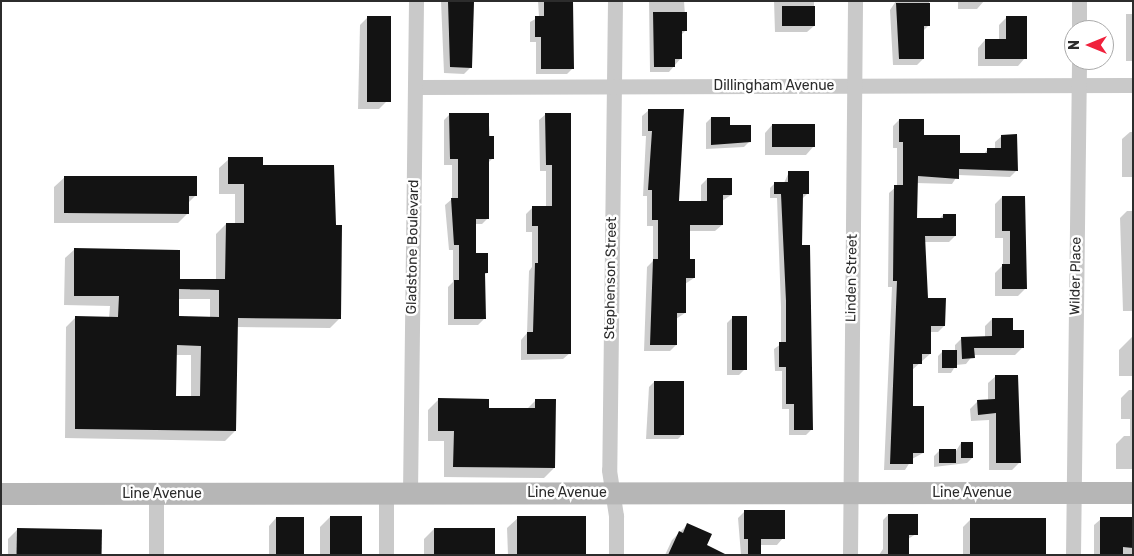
<!DOCTYPE html>
<style>
body{margin:0}
#map{position:relative;width:1134px;height:556px;overflow:hidden;background:#fff;font-family:Rubik,sans-serif}
div>[style]{position:absolute}
.shadow>*{inset:0;background:#0003;transform-origin:0 0}
.building>*{inset:0;background:#131313;transform-origin:0 0}
.street>*{height:15px;margin:-7.5px;padding:0 7.5px;transform-origin:7.5px;border-radius:7.5px;background:#c9c9c9}
.secondary>*{height:22px;margin:-11px;padding:0 11px;transform-origin:11px;border-radius:11px;background:#b6b6b6}
span{translate:-50% -50%;white-space:nowrap;text-align:center;line-height:1.15;-webkit-text-stroke:5px #fff;paint-order:stroke}
.street-label{font-size:14px;color:#2c2c2c}
.frame{position:absolute;inset:0;border:2px solid #2c2c2c;pointer-events:none}
.north{position:absolute;left:1064px;top:20px;width:50px;height:50px;box-sizing:border-box;background:#fff;border:1px solid #ababab;border-radius:50%;rotate:270deg;font-size:14px;font-weight:700;line-height:20px;text-align:center;color:#2c2c2c}
.north::after{content:'';display:block;margin:auto;width:18px;height:22px;background:#f0213c;clip-path:polygon(50% 0,100% 100%,50% 72%,0 100%)}
</style>
<div id="map">
<div class="shadow">
<div style="clip-path:polygon(441px 1px,474px 1px,471px 67px,464px 74px,444px 73px)"></div>
<div style="clip-path:polygon(538px 1px,572px 1px,573px 68px,567px 74px,536px 74px,536px 42px,530px 42px,530px 22px,539px 17px)"></div>
<div style="clip-path:polygon(649px 1px,684px 1px,686px 30px,681px 35px,681px 58px,669px 72px,650px 72px)"></div>
<div style="clip-path:polygon(774px 1px,814px 1px,814px 26px,807px 32px,775px 32px)"></div>
<div style="clip-path:polygon(896px 1px,929px 1px,929px 25px,923px 31px,923px 59px,917px 65px,893px 65px,890px 10px)"></div>
<div style="clip-path:polygon(958px 1px,984px 1px,977px 9px,958px 9px)"></div>
<div style="left:1133px;top:14px;width:47px;height:7px;rotate:90deg"></div>
<div style="clip-path:polygon(368px 17px,386px 102px,379px 109px,358px 109px,360px 25px)"></div>
<div style="clip-path:polygon(1007px 17px,1025px 58px,1018px 66px,978px 66px,978px 48px,985px 40px,999px 40px,999px 25px)"></div>
<div style="clip-path:polygon(649px 110px,678px 202px,701px 202px,701px 185px,707px 179px,731px 195px,722px 201px,722px 225px,715px 231px,689px 231px,689px 261px,694px 278px,685px 284px,685px 313px,676px 319px,676px 345px,670px 351px,644px 351px,647px 267px,653px 261px,653px 226px,647px 226px,647px 196px,643px 196px,646px 136px,642px 136px,642px 116px)"></div>
<div style="clip-path:polygon(450px 114px,488px 114px,492px 159px,488px 163px,488px 218px,482px 224px,475px 224px,475px 255px,487px 273px,483px 276px,484px 319px,478px 325px,448px 325px,448px 287px,453px 282px,453px 250px,449px 250px,445px 205px,452px 199px,452px 165px,444px 165px,444px 120px)"></div>
<div style="clip-path:polygon(546px 114px,570px 114px,570px 353px,563px 359px,521px 360px,521px 340px,527px 333px,529px 271px,532px 267px,532px 232px,526px 232px,526px 214px,533px 207px,546px 207px,546px 171px,540px 171px,539px 120px)"></div>
<div style="clip-path:polygon(711px 118px,729px 126px,749px 142px,744px 147px,706px 149px,706px 123px)"></div>
<div style="clip-path:polygon(899px 120px,923px 137px,959px 154px,984px 154px,988px 149px,995px 149px,995px 142px,1002px 136px,1016px 171px,1010px 177px,958px 175px,952px 184px,916px 183px,916px 219px,939px 219px,943px 215px,955px 236px,949px 242px,924px 242px,927px 299px,944px 326px,938px 332px,930px 332px,930px 354px,912px 370px,912px 407px,923px 453px,912px 459px,905px 470px,884px 470px,892px 287px,888px 287px,889px 193px,897px 186px,897px 148px,893px 148px,893px 126px)"></div>
<div style="clip-path:polygon(772px 125px,813px 147px,806px 155px,765px 155px,765px 133px)"></div>
<div style="clip-path:polygon(1130px 132px,1133px 132px,1133px 177px,1122px 177px,1122px 139px)"></div>
<div style="clip-path:polygon(evenodd,229px 159px,261px 167px,339px 319px,330px 328px,237px 327px,235px 431px,225px 441px,65px 438px,66px 327px,76px 317px,109px 318px,110px 306px,64px 305px,65px 258px,75px 249px,179px 280px,216px 280px,216px 234px,226px 224px,235px 224px,235px 194px,219px 194px,219px 168px,229px 159px,178px 299px,210px 299px,210px 318px,178px 318px,178px 299px,229px 159px,176px 355px,191px 355px,191px 398px,175px 397px,176px 355px)"></div>
<div style="clip-path:polygon(789px 172px,808px 193px,803px 198px,801px 246px,811px 430px,806px 435px,789px 435px,789px 409px,782px 409px,782px 371px,775px 371px,774px 349px,781px 344px,781px 307px,777px 198px,770px 198px,770px 188px,775px 183px,784px 183px)"></div>
<div style="clip-path:polygon(65px 177px,195px 196px,188px 203px,188px 213px,178px 223px,54px 223px,54px 187px)"></div>
<div style="clip-path:polygon(1002px 197px,1026px 288px,1018px 296px,995px 296px,995px 273px,1003px 265px,1003px 238px,995px 238px,995px 204px)"></div>
<div style="clip-path:polygon(1127px 211px,1133px 211px,1133px 311px,1123px 311px,1120px 218px)"></div>
<div style="clip-path:polygon(732px 318px,744px 370px,739px 375px,727px 375px,727px 323px)"></div>
<div style="clip-path:polygon(992px 319px,1012px 331px,1022px 348px,1015px 355px,973px 355px,966px 364px,956px 365px,951px 373px,938px 373px,938px 356px,943px 351px,955px 351px,955px 345px,962px 338px,985px 337px,985px 326px)"></div>
<div style="clip-path:polygon(1133px 336px,1133px 376px,1119px 376px,1119px 350px)"></div>
<div style="clip-path:polygon(996px 376px,1019px 463px,1012px 470px,989px 470px,989px 420px,971px 421px,970px 409px,978px 401px,988px 401px,988px 383px)"></div>
<div style="clip-path:polygon(654px 382px,683px 434px,678px 439px,646px 439px,649px 387px)"></div>
<div style="clip-path:polygon(1129px 390px,1133px 390px,1133px 469px,1116px 469px,1116px 444px,1124px 436px,1130px 436px,1130px 419px,1121px 419px,1121px 398px)"></div>
<div style="clip-path:polygon(439px 399px,488px 409px,527px 409px,535px 401px,554px 468px,544px 478px,444px 477px,444px 441px,428px 441px,428px 410px)"></div>
<div style="clip-path:polygon(961px 443px,972px 458px,967px 463px,934px 467px,934px 456px,939px 451px,956px 451px)"></div>
<div style="clip-path:polygon(745px 511px,783px 538px,777px 545px,759px 545px,759px 555px,741px 555px,738px 518px)"></div>
<div style="clip-path:polygon(888px 515px,916px 534px,908px 539px,908px 555px,879px 555px,883px 549px,883px 520px)"></div>
<div style="clip-path:polygon(330px 517px,361px 555px,320px 555px,320px 527px)"></div>
<div style="clip-path:polygon(276px 518px,302px 555px,269px 555px,269px 526px)"></div>
<div style="clip-path:polygon(518px 518px,585px 555px,508px 555px,507px 528px)"></div>
<div style="clip-path:polygon(971px 519px,1044px 555px,963px 555px,963px 527px)"></div>
<div style="clip-path:polygon(1101px 519px,1133px 519px,1133px 554px,1094px 555px,1094px 525px)"></div>
<div style="clip-path:polygon(687px 525px,705px 546px,721px 555px,665px 555px,672px 540px)"></div>
<div style="clip-path:polygon(18px 529px,100px 555px,8px 555px,8px 539px)"></div>
<div style="clip-path:polygon(434px 529px,494px 555px,424px 555px,424px 539px)"></div>
</div>
<div class="building">
<div style="clip-path:polygon(448px 1px,474px 1px,472px 68px,450px 67px)"></div>
<div style="clip-path:polygon(544px 1px,573px 1px,574px 69px,541px 69px,541px 37px,535px 37px,535px 16px,544px 16px)"></div>
<div style="clip-path:polygon(896px 3px,930px 3px,930px 26px,924px 26px,924px 59px,899px 59px)"></div>
<div style="left:782px;top:6px;width:33px;height:20px"></div>
<div style="clip-path:polygon(653px 12px,687px 12px,687px 31px,682px 31px,682px 59px,675px 59px,675px 67px,654px 67px)"></div>
<div style="left:367px;top:16px;width:24px;height:86px"></div>
<div style="clip-path:polygon(1006px 16px,1027px 16px,1027px 59px,985px 59px,985px 39px,1006px 39px)"></div>
<div style="clip-path:polygon(648px 109px,684px 109px,679px 201px,707px 201px,707px 178px,732px 178px,732px 195px,723px 195px,723px 225px,690px 225px,690px 259px,695px 259px,695px 278px,686px 278px,686px 313px,677px 313px,677px 345px,650px 345px,653px 259px,658px 259px,658px 220px,652px 220px,652px 190px,648px 190px,652px 131px,648px 131px)"></div>
<div style="clip-path:polygon(449px 113px,489px 113px,489px 136px,494px 136px,494px 159px,489px 159px,489px 219px,476px 219px,476px 253px,488px 253px,488px 273px,485px 273px,486px 319px,454px 319px,454px 280px,459px 280px,459px 245px,454px 245px,451px 198px,458px 198px,458px 159px,450px 159px)"></div>
<div style="clip-path:polygon(545px 113px,571px 113px,571px 354px,527px 354px,527px 332px,533px 332px,535px 263px,538px 263px,538px 226px,532px 226px,532px 206px,552px 206px,552px 165px,546px 165px)"></div>
<div style="clip-path:polygon(711px 117px,730px 117px,730px 125px,751px 125px,751px 142px,711px 145px)"></div>
<div style="clip-path:polygon(899px 119px,924px 119px,924px 135px,960px 135px,960px 153px,987px 153px,987px 148px,1001px 148px,1001px 135px,1017px 134px,1018px 171px,959px 169px,959px 179px,918px 176px,917px 218px,943px 218px,943px 214px,956px 214px,956px 236px,925px 236px,928px 298px,946px 298px,945px 326px,931px 326px,931px 354px,922px 354px,922px 364px,913px 364px,913px 406px,924px 406px,924px 453px,913px 453px,913px 464px,890px 464px,897px 281px,893px 281px,894px 185px,903px 185px,903px 142px,899px 142px)"></div>
<div style="left:772px;top:124px;width:43px;height:23px"></div>
<div style="clip-path:polygon(evenodd,228px 157px,263px 157px,263px 165px,334px 165px,336px 225px,342px 225px,341px 319px,238px 318px,236px 431px,75px 429px,75px 316px,118px 317px,119px 296px,74px 296px,74px 248px,180px 250px,180px 279px,225px 279px,226px 223px,244px 223px,244px 184px,228px 184px,228px 157px,179px 289px,219px 290px,219px 317px,179px 316px,179px 289px,228px 157px,177px 345px,201px 346px,200px 396px,176px 396px,177px 345px)"></div>
<div style="clip-path:polygon(788px 171px,809px 171px,809px 194px,803px 194px,802px 245px,810px 245px,813px 430px,794px 430px,794px 404px,786px 404px,786px 367px,779px 367px,779px 342px,786px 342px,786px 301px,781px 194px,774px 194px,774px 182px,788px 182px)"></div>
<div style="clip-path:polygon(64px 176px,197px 176px,197px 196px,189px 196px,189px 214px,64px 213px)"></div>
<div style="clip-path:polygon(1002px 196px,1025px 196px,1027px 289px,1002px 289px,1002px 264px,1010px 264px,1010px 231px,1002px 231px)"></div>
<div style="left:732px;top:316px;width:15px;height:54px"></div>
<div style="clip-path:polygon(992px 318px,1013px 318px,1013px 330px,1024px 330px,1024px 348px,974px 348px,975px 358px,962px 359px,961px 337px,992px 336px)"></div>
<div style="left:942px;top:350px;width:15px;height:18px"></div>
<div style="clip-path:polygon(995px 375px,1018px 375px,1021px 463px,996px 463px,996px 413px,978px 415px,977px 400px,995px 399px)"></div>
<div style="left:654px;top:381px;width:30px;height:54px"></div>
<div style="clip-path:polygon(438px 398px,489px 399px,489px 408px,535px 408px,535px 399px,556px 399px,555px 468px,453px 467px,454px 431px,438px 431px)"></div>
<div style="left:961px;top:442px;width:12px;height:16px"></div>
<div style="left:939px;top:449px;width:17px;height:14px"></div>
<div style="clip-path:polygon(744px 510px,785px 510px,785px 539px,761px 539px,761px 555px,748px 555px,748px 539px,744px 539px)"></div>
<div style="clip-path:polygon(888px 514px,918px 514px,918px 535px,909px 535px,909px 555px,888px 555px)"></div>
<div style="left:330px;top:516px;width:32px;height:39px"></div>
<div style="left:586px;top:516px;width:39px;height:69px;rotate:90deg"></div>
<div style="left:276px;top:517px;width:28px;height:38px"></div>
<div style="clip-path:polygon(1100px 517px,1133px 517px,1133px 548px,1123px 547px,1123px 555px,1100px 555px)"></div>
<div style="left:970px;top:518px;width:76px;height:37px"></div>
<div style="clip-path:polygon(687px 523px,712px 534px,707px 545px,727px 555px,668px 555px,679px 531px,683px 533px)"></div>
<div style="left:17px;top:528px;width:85px;height:27px;rotate:1deg"></div>
<div style="left:434px;top:528px;width:61px;height:27px"></div>
</div>
<div class="street">
<div style="left:615px;top:1px;width:469px;rotate:90.7deg"></div>
<div style="left:609px;top:470px;width:47px;rotate:81.3deg"></div>
<div style="left:616px;top:516px;width:39px;rotate:90deg"></div>
<div style="left:1079px;top:30px;width:29px;rotate:-90deg"></div>
<div style="left:416px;top:87px;width:717px;rotate:-0.16deg"></div>
<div style="left:386px;top:493px;width:62px;rotate:90deg"></div>
<div style="left:410px;top:493px;width:492px;rotate:-89.3deg"></div>
<div style="left:156px;top:494px;width:61px;rotate:90deg"></div>
<div style="left:850px;top:555px;width:554px;rotate:-89.48deg"></div>
<div style="left:1073px;top:555px;width:495px;rotate:-89.3deg"></div>
</div>
<div class="secondary">
<div style="left:1px;top:494px;width:1132px;rotate:-0.05deg"></div>
</div>
<div class="street-label">
<span style="left:774px;top:86px">Dillingham Avenue</span>
<span style="left:413px;top:247px;rotate:-89deg">Gladstone Boulevard</span>
<span style="left:1076px;top:276px;rotate:-89deg">Wilder Place</span>
<span style="left:611px;top:278px;rotate:-89deg">Stephenson Street</span>
<span style="left:852px;top:278px;rotate:-89deg">Linden Street</span>
<span style="left:567px;top:493px">Line Avenue</span>
<span style="left:972px;top:493px">Line Avenue</span>
<span style="left:162px;top:494px">Line Avenue</span>
</div>
<div class="frame"></div>
<div class="north">N</div>
</div>
